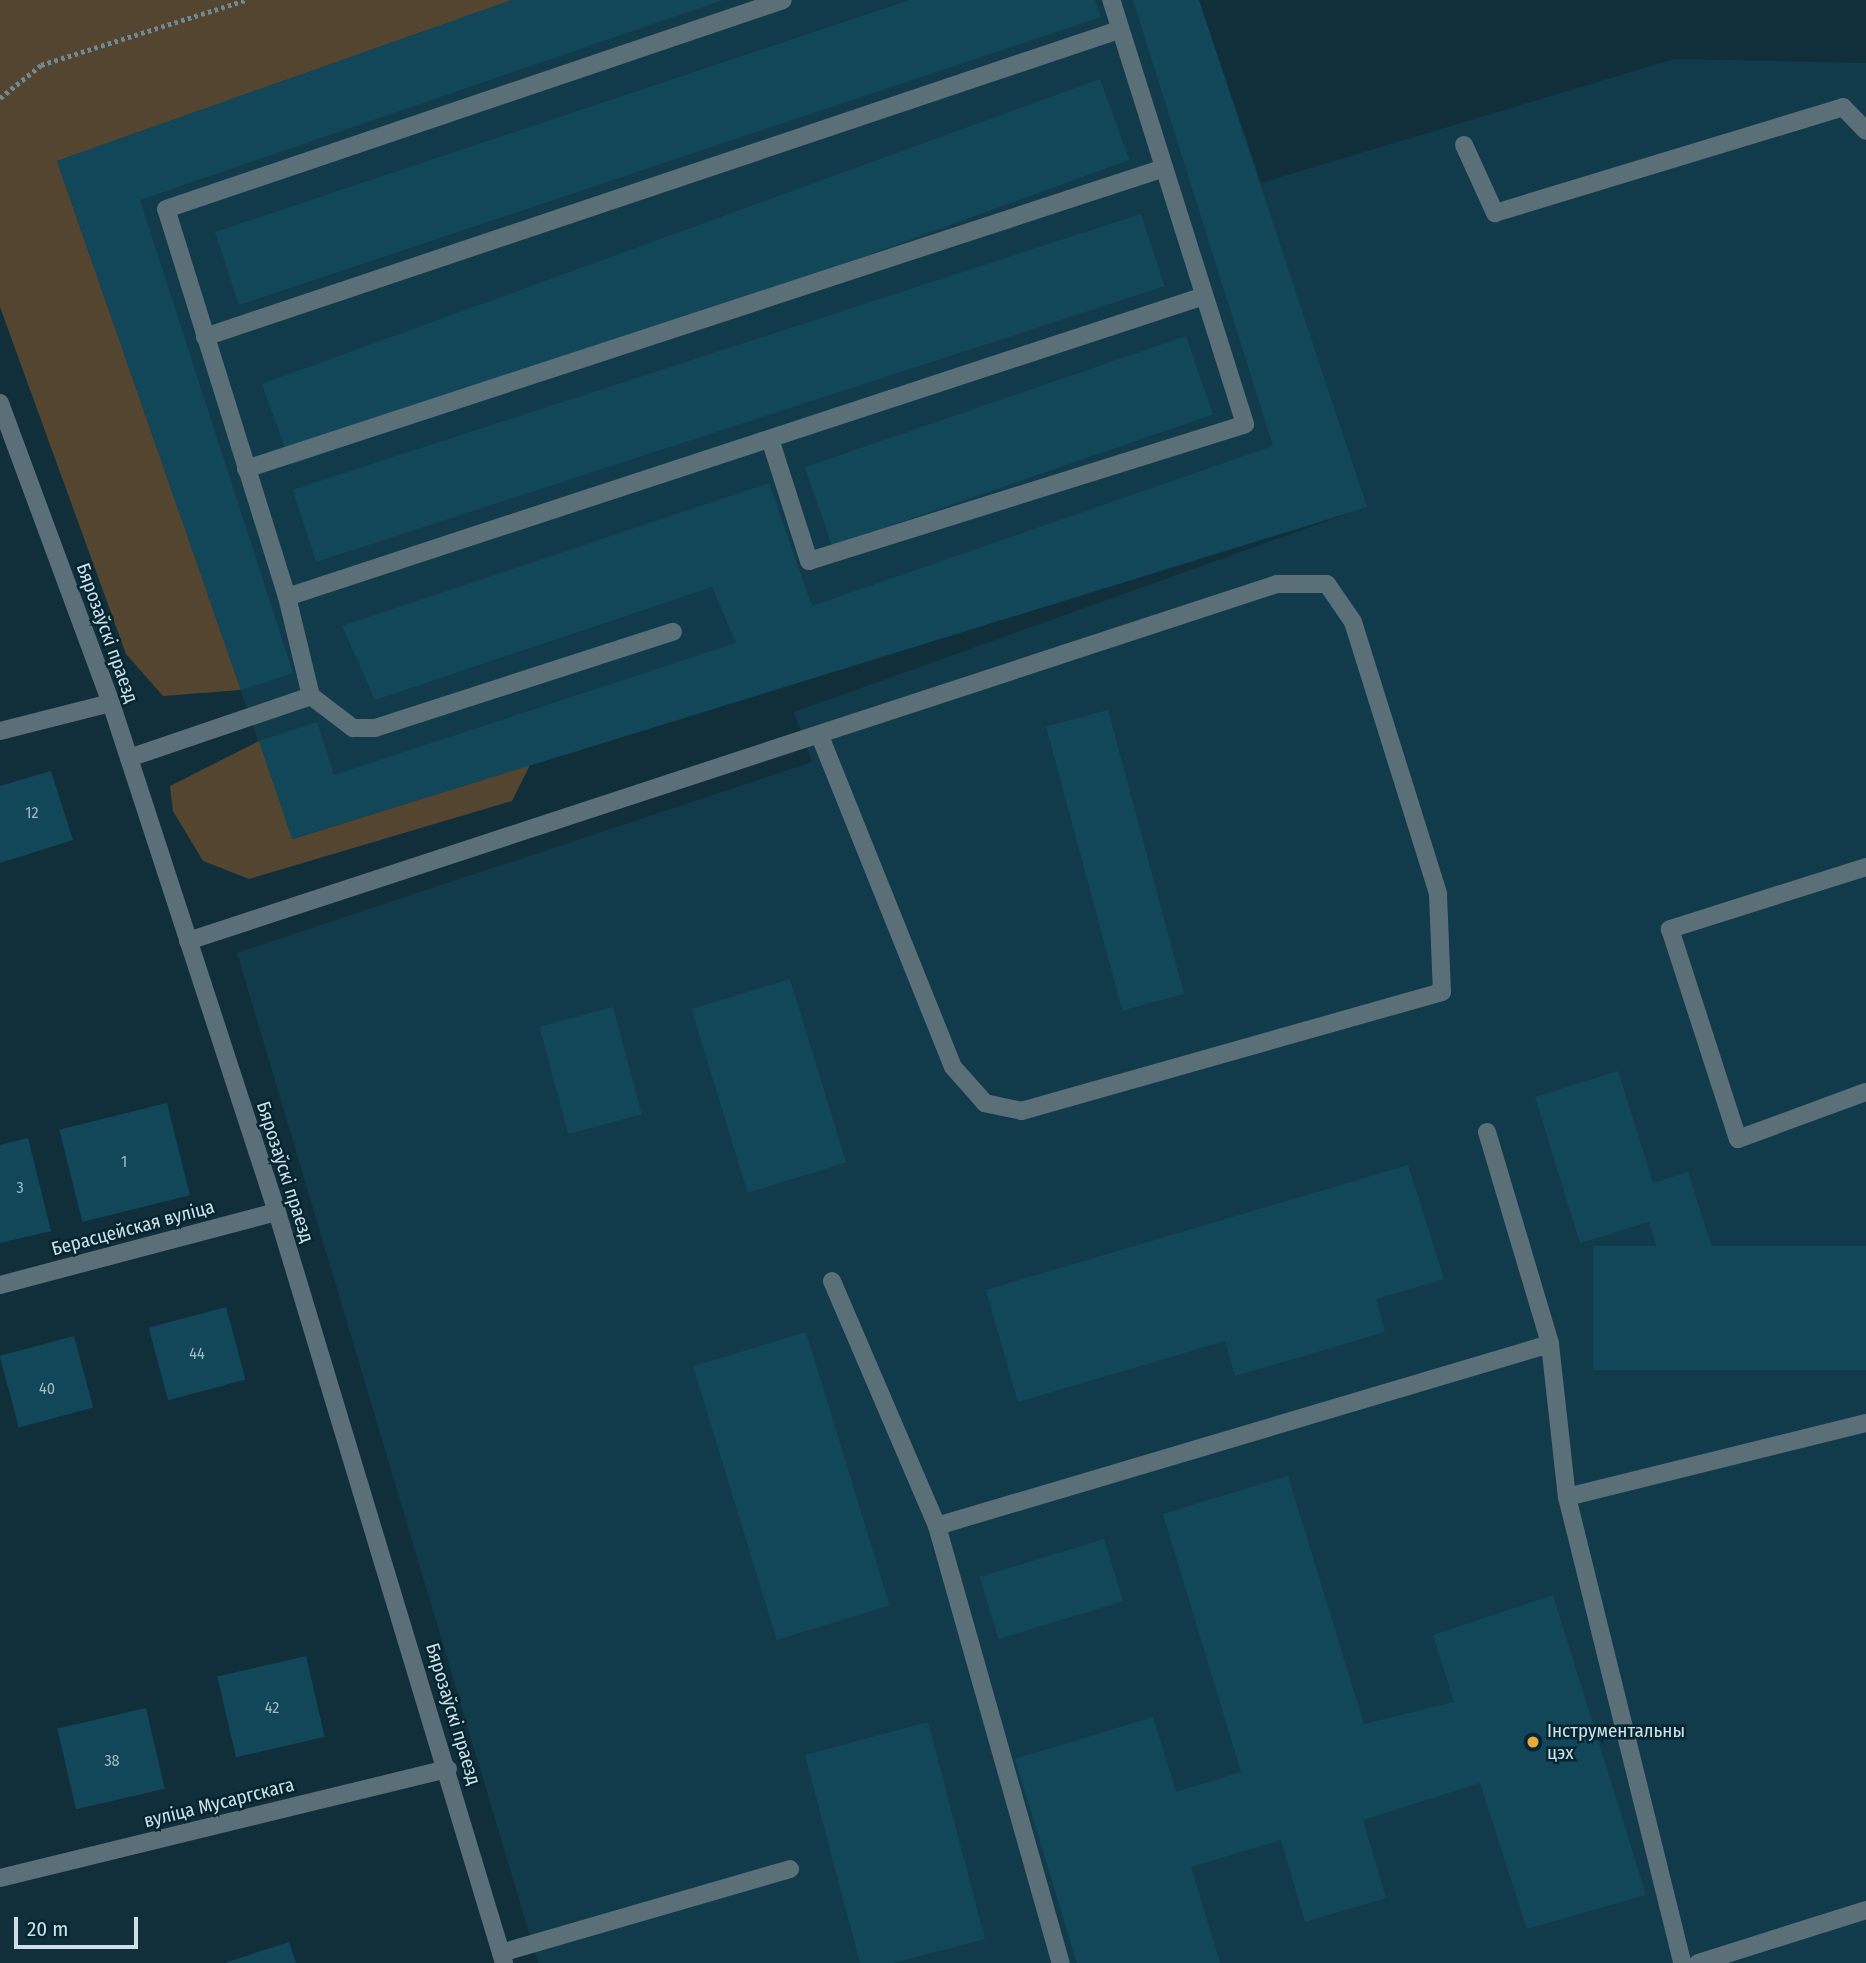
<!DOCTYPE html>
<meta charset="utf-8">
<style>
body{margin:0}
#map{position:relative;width:1866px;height:1963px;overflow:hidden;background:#102f3b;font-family:"Fira Sans Condensed",sans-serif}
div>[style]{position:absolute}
.built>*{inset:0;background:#113b4a}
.green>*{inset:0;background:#53452f}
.building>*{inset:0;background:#124759;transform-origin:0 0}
.path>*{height:4.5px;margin-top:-2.25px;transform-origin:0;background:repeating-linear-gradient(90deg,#6f8891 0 3.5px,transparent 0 7px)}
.minor>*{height:18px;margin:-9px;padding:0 9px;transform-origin:9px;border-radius:9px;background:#5b6f78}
.dots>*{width:19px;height:19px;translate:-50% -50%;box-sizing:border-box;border:4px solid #052531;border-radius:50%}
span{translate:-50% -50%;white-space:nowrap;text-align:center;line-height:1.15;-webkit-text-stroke:5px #052531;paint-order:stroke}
.number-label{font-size:16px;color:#9fbac4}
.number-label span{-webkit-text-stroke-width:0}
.street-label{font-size:19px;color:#cee0e7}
.poi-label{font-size:19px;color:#cee0e7}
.left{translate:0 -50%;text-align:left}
.scale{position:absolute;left:14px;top:1917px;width:124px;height:32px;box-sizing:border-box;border:4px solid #cee0e7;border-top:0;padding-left:9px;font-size:21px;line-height:24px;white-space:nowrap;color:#cee0e7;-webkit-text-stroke:5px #052531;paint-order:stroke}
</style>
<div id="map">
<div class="built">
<div style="clip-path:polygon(512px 0,1199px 0,1261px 183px,1674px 59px,1866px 63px,1866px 1963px,538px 1963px,237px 953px,812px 762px,794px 712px,1347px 514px,292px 839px,57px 161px)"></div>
</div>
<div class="green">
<div style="clip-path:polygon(0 0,512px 0,57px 161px,241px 690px,163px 696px,126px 654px,0 307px)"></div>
<div style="clip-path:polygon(259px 741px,293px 839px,530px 765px,512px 801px,249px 879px,203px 861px,173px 811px,170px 786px)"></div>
</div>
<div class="building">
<div style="clip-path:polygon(512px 0,723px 0,140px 200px,293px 673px,241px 690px,57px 161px)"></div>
<div style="clip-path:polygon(910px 0,1095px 0,1101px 17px,239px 305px,215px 232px)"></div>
<div style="clip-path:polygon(1133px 0,1199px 0,1367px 507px,292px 839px,259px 741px,317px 722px,334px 775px,736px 643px,712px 587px,375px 700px,342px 626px,769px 483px,812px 606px,1273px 446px)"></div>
<div style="left:1100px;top:79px;width:86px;height:892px;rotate:70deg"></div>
<div style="left:1141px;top:214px;width:76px;height:892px;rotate:72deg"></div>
<div style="left:1186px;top:336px;width:83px;height:403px;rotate:71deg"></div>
<div style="left:1108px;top:710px;width:294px;height:64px;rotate:75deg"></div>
<div style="clip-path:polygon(51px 771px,73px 840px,0 863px,0 786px)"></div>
<div style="left:790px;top:979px;width:192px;height:103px;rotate:73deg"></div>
<div style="left:613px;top:1007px;width:111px;height:76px;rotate:75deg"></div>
<div style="clip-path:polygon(1618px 1071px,1653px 1183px,1688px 1172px,1722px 1279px,1672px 1295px,1649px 1222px,1580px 1243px,1535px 1097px)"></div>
<div style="left:167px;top:1103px;width:95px;height:111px;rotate:76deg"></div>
<div style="clip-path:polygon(28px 1138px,51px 1231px,0 1243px,0 1145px)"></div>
<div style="clip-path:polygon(1408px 1165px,1444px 1279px,1376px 1299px,1385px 1332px,1235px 1376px,1225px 1341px,1018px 1402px,986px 1290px)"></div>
<div style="left:1866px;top:1246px;width:124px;height:273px;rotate:90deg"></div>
<div style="left:226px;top:1307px;width:75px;height:80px;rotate:75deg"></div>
<div style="left:806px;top:1332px;width:286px;height:118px;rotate:73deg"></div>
<div style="left:74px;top:1336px;width:74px;height:77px;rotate:75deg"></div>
<div style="clip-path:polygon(1288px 1476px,1364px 1724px,1454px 1702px,1433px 1635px,1553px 1595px,1646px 1895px,1527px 1929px,1480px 1783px,1363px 1820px,1386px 1898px,1305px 1922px,1281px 1840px,1191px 1867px,1220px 1963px,1077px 1963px,1015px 1759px,1153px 1717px,1176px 1792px,1241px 1772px,1163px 1514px)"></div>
<div style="left:1104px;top:1539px;width:65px;height:130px;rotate:73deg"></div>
<div style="left:306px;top:1656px;width:83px;height:91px;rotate:77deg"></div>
<div style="left:146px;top:1708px;width:83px;height:91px;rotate:77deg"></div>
<div style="clip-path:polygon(928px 1722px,985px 1939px,893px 1963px,860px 1963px,805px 1755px)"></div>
<div style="clip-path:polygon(289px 1942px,296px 1963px,227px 1963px,227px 1962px)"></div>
</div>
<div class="path">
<div style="left:0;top:98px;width:53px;rotate:-38.8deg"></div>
<div style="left:41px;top:65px;width:215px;rotate:-17.6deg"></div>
</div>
<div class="minor">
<div style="left:1464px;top:145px;width:75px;rotate:65.5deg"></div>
<div style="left:1495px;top:213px;width:364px;rotate:-16.9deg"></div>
<div style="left:1843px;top:107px;width:33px;rotate:46deg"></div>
<div style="left:205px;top:337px;width:964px;rotate:-18.57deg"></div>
<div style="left:0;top:403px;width:320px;rotate:69.7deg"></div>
<div style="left:111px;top:703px;width:535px;rotate:71.94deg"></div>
<div style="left:277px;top:1212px;width:785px;rotate:73.18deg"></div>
<div style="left:771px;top:442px;width:125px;rotate:72.3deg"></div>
<div style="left:809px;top:561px;width:457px;rotate:-17.4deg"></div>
<div style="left:1245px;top:424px;width:445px;rotate:-107.5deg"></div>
<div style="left:246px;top:469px;width:966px;rotate:-18.15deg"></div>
<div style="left:287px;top:597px;width:962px;rotate:-18.17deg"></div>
<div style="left:311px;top:696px;width:102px;rotate:-103.6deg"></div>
<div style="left:287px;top:597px;width:406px;rotate:-107.3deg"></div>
<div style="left:166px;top:209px;width:651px;rotate:-18.71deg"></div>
<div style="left:0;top:731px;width:114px;rotate:-14.2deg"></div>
<div style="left:129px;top:758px;width:192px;rotate:-18.8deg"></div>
<div style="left:311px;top:696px;width:53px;rotate:37.3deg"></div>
<div style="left:353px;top:728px;width:22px"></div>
<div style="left:375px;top:728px;width:313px;rotate:-17.9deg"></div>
<div style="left:1866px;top:867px;width:206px;rotate:162.4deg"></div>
<div style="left:1670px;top:929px;width:221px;rotate:72.1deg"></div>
<div style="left:1738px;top:1139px;width:136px;rotate:-20.2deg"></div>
<div style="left:188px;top:941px;width:1146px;rotate:-18.15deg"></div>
<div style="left:1277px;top:584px;width:50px"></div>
<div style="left:1327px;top:584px;width:46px;rotate:55.6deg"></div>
<div style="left:1353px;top:622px;width:285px;rotate:72.6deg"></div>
<div style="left:1438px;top:894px;width:98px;rotate:87.7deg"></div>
<div style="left:1442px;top:992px;width:437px;rotate:164.2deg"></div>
<div style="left:1022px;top:1111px;width:38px;rotate:-168deg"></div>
<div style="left:985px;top:1103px;width:48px;rotate:-131.6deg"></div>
<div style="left:953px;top:1067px;width:354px;rotate:-111.9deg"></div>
<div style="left:1487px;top:1132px;width:221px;rotate:73.4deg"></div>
<div style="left:1550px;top:1344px;width:154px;rotate:83.7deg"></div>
<div style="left:1567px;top:1497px;width:480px;rotate:76.1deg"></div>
<div style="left:832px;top:1281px;width:267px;rotate:66.8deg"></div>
<div style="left:937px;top:1526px;width:454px;rotate:74.2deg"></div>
<div style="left:0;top:1285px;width:286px;rotate:-14.8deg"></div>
<div style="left:1567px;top:1497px;width:308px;rotate:-13.9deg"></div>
<div style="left:937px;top:1526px;width:639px;rotate:-16.54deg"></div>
<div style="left:0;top:1878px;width:461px;rotate:-13.7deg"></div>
<div style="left:501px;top:1953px;width:301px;rotate:-16.2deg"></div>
<div style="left:1698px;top:1963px;width:176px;rotate:-17.5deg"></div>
</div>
<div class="dots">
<div style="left:1533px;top:1742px;background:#e9ab38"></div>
</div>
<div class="number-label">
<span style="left:32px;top:813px">12</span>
<span style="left:124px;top:1162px">1</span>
<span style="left:20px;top:1188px">3</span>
<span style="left:197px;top:1354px">44</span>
<span style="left:47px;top:1389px">40</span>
<span style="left:272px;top:1708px">42</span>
<span style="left:112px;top:1761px">38</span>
</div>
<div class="street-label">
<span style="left:107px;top:633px;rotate:70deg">Бярозаўскі праезд</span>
<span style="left:285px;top:1172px;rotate:72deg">Бярозаўскі праезд</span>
<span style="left:133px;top:1228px;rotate:-15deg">Берасцейская вуліца</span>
<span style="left:453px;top:1714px;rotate:73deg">Бярозаўскі праезд</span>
<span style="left:219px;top:1803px;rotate:-14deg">вуліца Мусаргскага</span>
</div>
<div class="poi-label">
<span class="left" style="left:1547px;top:1742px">Інструментальны<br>цэх</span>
</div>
<div class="scale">20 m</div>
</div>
